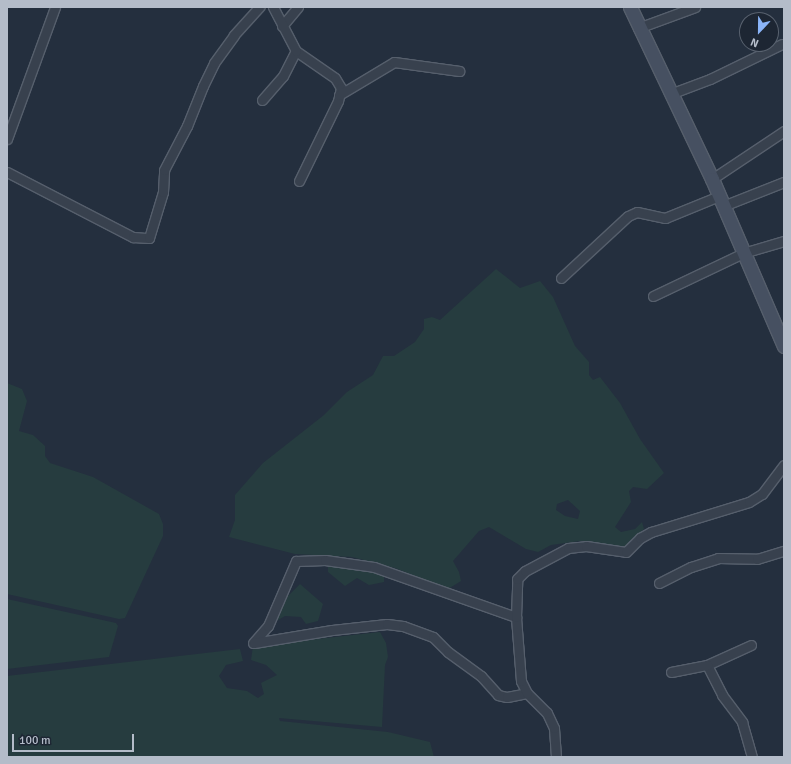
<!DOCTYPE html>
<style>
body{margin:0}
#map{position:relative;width:791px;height:764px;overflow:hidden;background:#242f3e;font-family:Signika,sans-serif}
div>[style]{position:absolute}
.green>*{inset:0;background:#263c3f}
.roads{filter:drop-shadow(1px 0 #565f6c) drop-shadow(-1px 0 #565f6c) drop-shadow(0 1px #565f6c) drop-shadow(0 -1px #565f6c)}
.minor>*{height:9px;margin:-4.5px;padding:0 4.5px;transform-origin:4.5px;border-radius:4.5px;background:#38414e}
.secondary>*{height:13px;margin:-6.5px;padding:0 6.5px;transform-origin:6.5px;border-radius:6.5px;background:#465061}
span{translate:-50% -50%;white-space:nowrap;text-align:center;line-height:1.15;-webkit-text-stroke:3.5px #1d2633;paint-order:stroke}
.frame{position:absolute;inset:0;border:8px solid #b4bcc9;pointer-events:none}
.north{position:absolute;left:739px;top:12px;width:40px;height:40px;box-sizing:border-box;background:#1d2633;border:1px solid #59626f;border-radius:50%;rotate:202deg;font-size:11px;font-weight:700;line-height:16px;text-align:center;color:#b4bcc9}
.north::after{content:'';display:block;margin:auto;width:14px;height:18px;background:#8ab4f8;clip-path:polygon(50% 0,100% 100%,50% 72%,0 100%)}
.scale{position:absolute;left:12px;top:734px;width:122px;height:18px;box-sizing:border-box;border:2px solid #b4bcc9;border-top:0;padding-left:5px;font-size:12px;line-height:14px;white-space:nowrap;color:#b4bcc9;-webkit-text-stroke:3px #1d2633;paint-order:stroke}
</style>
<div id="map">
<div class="green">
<div style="clip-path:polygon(evenodd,496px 269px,520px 288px,540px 281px,553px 297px,575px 346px,589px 362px,589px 375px,593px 380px,600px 377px,620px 403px,640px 439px,664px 473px,647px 489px,633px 487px,629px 491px,631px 502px,615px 527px,621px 532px,635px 529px,642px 522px,644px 529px,627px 547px,580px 541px,551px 545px,538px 552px,526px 549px,489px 527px,479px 531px,453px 561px,459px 572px,461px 581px,448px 589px,395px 568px,352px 557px,295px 554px,229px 537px,235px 520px,235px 495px,263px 463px,324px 415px,347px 392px,373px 375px,383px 356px,394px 356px,415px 342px,424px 329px,424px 319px,432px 317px,440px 320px,496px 269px,568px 500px,580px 511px,578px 519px,565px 516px,556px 510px,557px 504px,568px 500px)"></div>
<div style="clip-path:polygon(7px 383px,22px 389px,27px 401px,19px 431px,33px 435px,45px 446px,45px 456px,50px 463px,93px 477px,159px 514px,163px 524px,163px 536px,125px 618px,119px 619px,7px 594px)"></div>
<div style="clip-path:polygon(328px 566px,363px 568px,384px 574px,384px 582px,369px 585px,357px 578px,345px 586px,328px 572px)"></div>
<div style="clip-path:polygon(300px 584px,323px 604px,318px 621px,306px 624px,301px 617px,285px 616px,273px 623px,285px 599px)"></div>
<div style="clip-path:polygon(7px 599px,116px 623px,118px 626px,109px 657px,7px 669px)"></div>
<div style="clip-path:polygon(380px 632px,386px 643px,388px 657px,385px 665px,382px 727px,279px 718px,280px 721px,388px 732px,430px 742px,434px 757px,7px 757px,7px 676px,240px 649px,243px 661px,226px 665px,219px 676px,227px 688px,247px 691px,258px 698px,264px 694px,261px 683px,277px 675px,266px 665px,251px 660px,253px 646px)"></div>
</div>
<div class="roads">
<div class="minor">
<div style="left:282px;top:26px;width:25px;rotate:-50deg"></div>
<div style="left:638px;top:28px;width:61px;rotate:-20.2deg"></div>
<div style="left:296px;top:51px;width:47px;rotate:34.7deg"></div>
<div style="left:335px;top:78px;width:12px;rotate:59deg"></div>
<div style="left:341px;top:88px;width:13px;rotate:103deg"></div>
<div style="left:338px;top:101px;width:89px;rotate:116deg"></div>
<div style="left:670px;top:94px;width:43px;rotate:-20.6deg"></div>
<div style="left:710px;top:79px;width:80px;rotate:-25.9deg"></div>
<div style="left:339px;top:95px;width:64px;rotate:-31deg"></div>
<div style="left:394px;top:62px;width:66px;rotate:7.9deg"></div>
<div style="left:262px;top:100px;width:32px;rotate:-49deg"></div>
<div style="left:283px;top:76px;width:28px;rotate:-63deg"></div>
<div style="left:296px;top:51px;width:50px;rotate:-117.6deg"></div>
<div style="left:7px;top:139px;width:140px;rotate:-70deg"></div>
<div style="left:7px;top:172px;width:142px;rotate:27.3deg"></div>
<div style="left:133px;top:237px;width:16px;rotate:4deg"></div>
<div style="left:149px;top:238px;width:48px;rotate:-73.1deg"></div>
<div style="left:163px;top:192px;width:22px;rotate:-87deg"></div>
<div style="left:164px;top:170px;width:50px;rotate:-62.4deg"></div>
<div style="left:187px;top:126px;width:43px;rotate:-68.2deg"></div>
<div style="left:203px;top:86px;width:25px;rotate:-64deg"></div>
<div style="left:214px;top:63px;width:34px;rotate:-54deg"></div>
<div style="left:234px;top:35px;width:38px;rotate:-48deg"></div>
<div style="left:712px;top:179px;width:87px;rotate:-33.7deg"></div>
<div style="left:723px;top:206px;width:66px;rotate:-21.5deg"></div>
<div style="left:561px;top:278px;width:91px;rotate:-42.8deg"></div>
<div style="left:628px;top:216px;width:10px;rotate:-24deg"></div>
<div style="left:637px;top:212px;width:29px;rotate:12deg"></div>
<div style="left:665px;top:218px;width:58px;rotate:-22.2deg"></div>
<div style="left:653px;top:296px;width:100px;rotate:-25.5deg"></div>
<div style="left:743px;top:253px;width:43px;rotate:-16.3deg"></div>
<div style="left:659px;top:583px;width:36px;rotate:-27deg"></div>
<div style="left:691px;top:567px;width:28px;rotate:-18deg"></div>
<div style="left:718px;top:558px;width:39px;rotate:1deg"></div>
<div style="left:757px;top:559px;width:28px;rotate:-17deg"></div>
<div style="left:253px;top:643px;width:23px;rotate:-49deg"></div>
<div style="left:268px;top:626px;width:71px;rotate:-66.7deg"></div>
<div style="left:296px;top:561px;width:29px;rotate:-2deg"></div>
<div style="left:325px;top:560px;width:49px;rotate:8.1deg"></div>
<div style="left:374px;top:567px;width:151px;rotate:19.4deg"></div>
<div style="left:254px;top:643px;width:79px;rotate:-9.5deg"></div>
<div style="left:332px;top:630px;width:55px;rotate:-6.2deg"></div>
<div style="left:387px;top:624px;width:16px;rotate:7deg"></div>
<div style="left:403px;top:626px;width:32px;rotate:20deg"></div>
<div style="left:433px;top:637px;width:21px;rotate:45deg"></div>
<div style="left:448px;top:652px;width:41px;rotate:36deg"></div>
<div style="left:481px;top:676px;width:25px;rotate:48deg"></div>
<div style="left:498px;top:695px;width:9px;rotate:13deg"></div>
<div style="left:507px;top:697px;width:20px;rotate:-11deg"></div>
<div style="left:751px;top:645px;width:48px;rotate:155.6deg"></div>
<div style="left:707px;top:665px;width:34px;rotate:63deg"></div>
<div style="left:722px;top:695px;width:34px;rotate:53deg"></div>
<div style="left:742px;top:722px;width:35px;rotate:74deg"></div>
<div style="left:671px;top:672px;width:37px;rotate:-11deg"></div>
<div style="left:556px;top:757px;width:29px;rotate:-94deg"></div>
<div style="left:554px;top:728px;width:17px;rotate:-115deg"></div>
<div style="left:547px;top:713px;width:28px;rotate:-135deg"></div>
<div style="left:527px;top:693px;width:13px;rotate:-117deg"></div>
<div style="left:521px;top:681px;width:64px;rotate:-94.5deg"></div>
<div style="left:516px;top:617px;width:38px;rotate:-88deg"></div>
<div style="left:517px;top:579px;width:11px;rotate:-45deg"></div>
<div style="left:525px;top:571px;width:49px;rotate:-28.1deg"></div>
<div style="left:568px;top:548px;width:18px;rotate:-6deg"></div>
<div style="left:586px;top:546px;width:40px;rotate:8.5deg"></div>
<div style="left:626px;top:552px;width:20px;rotate:-45deg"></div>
<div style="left:640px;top:538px;width:13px;rotate:-29deg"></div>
<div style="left:651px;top:532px;width:102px;rotate:-17deg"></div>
<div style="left:749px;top:502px;width:15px;rotate:-32deg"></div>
<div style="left:762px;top:494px;width:36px;rotate:-53deg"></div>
</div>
<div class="secondary">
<div style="left:630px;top:7px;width:191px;rotate:64.5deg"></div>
<div style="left:712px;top:179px;width:182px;rotate:66.7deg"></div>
</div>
</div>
<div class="frame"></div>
<div class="north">N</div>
<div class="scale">100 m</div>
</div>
